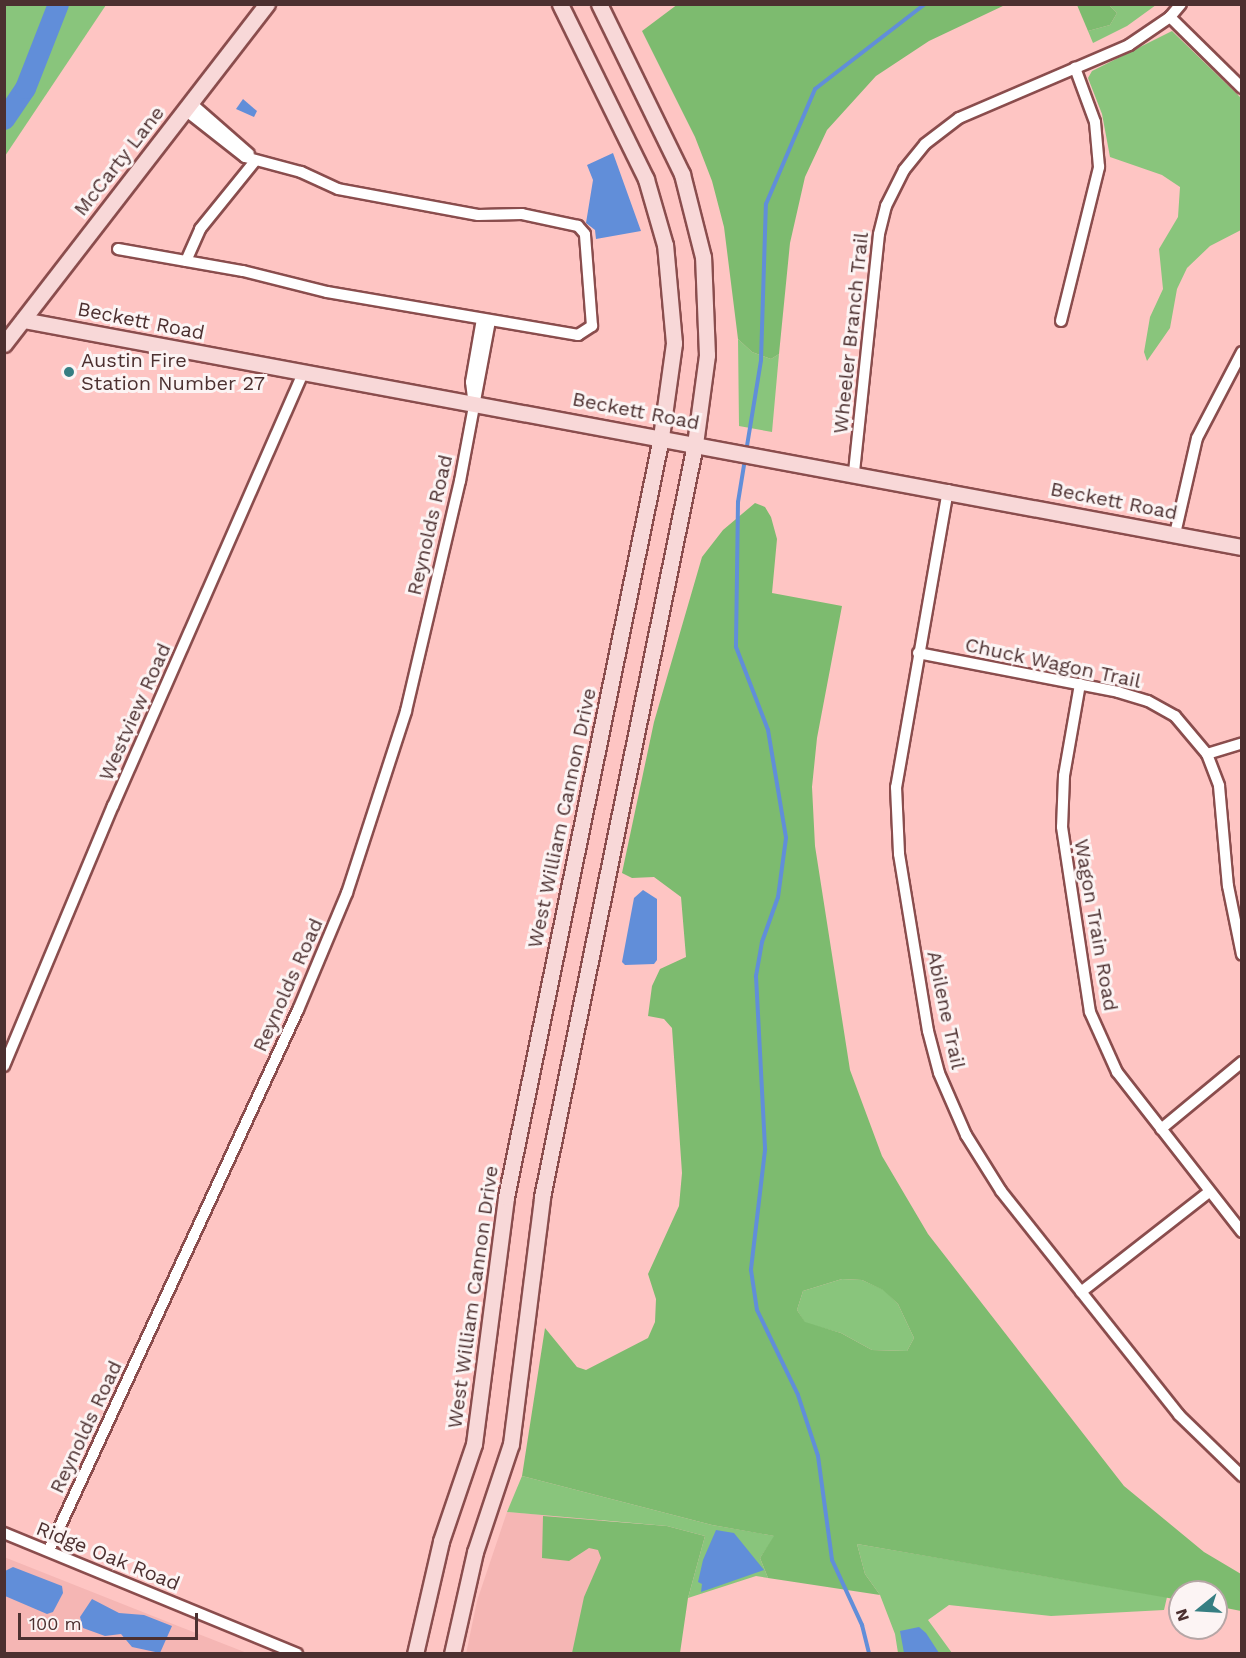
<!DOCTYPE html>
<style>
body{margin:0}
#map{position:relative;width:1246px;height:1658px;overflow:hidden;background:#fec5c3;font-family:"Work Sans",sans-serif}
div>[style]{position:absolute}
.built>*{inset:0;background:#f5b6b4}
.green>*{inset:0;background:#89c57c}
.forest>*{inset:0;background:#7dbb6f}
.water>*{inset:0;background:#618ed9}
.stream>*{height:4px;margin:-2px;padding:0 2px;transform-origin:2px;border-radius:2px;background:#618ed9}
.river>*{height:21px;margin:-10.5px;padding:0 10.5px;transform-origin:10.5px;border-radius:10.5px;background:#618ed9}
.roads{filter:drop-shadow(2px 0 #8a4d4d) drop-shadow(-2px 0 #8a4d4d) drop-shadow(0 2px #8a4d4d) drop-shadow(0 -2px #8a4d4d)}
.street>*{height:10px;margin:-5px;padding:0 5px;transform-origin:5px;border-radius:5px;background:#fff}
.secondary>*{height:15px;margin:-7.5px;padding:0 7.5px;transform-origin:7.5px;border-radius:7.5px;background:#f8d8d8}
.dots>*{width:16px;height:16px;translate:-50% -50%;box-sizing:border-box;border:3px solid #fcf4f4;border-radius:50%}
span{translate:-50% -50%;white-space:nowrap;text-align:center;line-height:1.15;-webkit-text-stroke:6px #fcf4f4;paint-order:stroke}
.street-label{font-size:20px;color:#4c3030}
.poi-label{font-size:20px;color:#4c3030}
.left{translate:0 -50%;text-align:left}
.frame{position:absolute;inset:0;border:6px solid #4c3030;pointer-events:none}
.north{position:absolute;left:1168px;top:1580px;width:60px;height:60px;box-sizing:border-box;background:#fcf4f4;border:2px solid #b6a6a6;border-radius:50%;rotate:252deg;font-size:16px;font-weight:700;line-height:24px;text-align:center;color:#4c3030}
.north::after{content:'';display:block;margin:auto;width:21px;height:27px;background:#367e82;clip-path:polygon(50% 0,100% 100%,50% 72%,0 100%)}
.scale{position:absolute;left:18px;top:1613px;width:180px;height:27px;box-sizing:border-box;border:3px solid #4c3030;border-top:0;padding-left:8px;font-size:18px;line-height:21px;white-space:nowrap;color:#4c3030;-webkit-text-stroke:4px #fcf4f4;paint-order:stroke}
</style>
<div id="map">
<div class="built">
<div style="clip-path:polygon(507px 1512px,602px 1520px,602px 1653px,466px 1654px,477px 1601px)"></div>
<div style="clip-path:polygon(4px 1557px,178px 1626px,247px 1653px,5px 1653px)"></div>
</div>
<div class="green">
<div style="clip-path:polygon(5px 4px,106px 5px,5px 156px,4px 5px)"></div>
<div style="clip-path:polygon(1098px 5px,1156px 5px,1127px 26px,1093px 43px,1088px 31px,1110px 25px,1117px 13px,1109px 5px)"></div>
<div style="clip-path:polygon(1172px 31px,1241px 98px,1241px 230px,1210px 246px,1187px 268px,1177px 289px,1170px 328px,1147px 361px,1144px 352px,1150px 317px,1163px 289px,1159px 249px,1178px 217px,1180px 187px,1162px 175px,1110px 157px,1102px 114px,1088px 78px,1092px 71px)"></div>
<div style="clip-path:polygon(738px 339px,752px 352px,771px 359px,779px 354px,772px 432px,739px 426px)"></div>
<div style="clip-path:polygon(842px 1279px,862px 1280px,884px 1290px,898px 1304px,914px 1338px,907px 1351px,872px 1350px,841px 1333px,805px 1323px,797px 1310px,803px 1291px)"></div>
<div style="clip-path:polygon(522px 1476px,712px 1525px,775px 1536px,760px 1558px,768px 1578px,756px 1576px,688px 1598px,705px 1536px,667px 1526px,507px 1512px)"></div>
<div style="clip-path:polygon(857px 1544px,1167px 1597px,1164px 1610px,1051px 1616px,949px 1605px,928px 1620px,952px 1653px,898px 1653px,895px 1634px,880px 1595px,865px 1574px)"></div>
</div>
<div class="forest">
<div style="clip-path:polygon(678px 4px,1005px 5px,929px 41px,876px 76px,827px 130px,805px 177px,790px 243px,779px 354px,771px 359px,752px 352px,738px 339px,724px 227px,712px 181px,695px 137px,642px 31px)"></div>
<div style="clip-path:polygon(1077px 5px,1109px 5px,1117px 13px,1110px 25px,1088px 31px)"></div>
<div style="clip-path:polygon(evenodd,755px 503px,765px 507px,771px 517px,777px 539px,772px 593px,842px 606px,817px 738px,812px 787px,815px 846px,850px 1070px,882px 1156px,928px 1234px,1124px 1486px,1204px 1552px,1241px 1574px,1241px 1611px,1216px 1606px,1216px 1592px,1180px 1592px,1180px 1600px,857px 1544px,865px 1574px,880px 1595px,768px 1578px,760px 1558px,774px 1536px,712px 1525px,522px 1476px,545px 1328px,577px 1367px,586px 1370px,648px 1338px,655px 1322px,656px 1299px,648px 1274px,679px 1206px,682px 1173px,672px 1028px,664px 1019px,648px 1016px,652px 986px,660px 969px,686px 957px,681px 897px,654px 877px,632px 878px,622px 873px,654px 722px,702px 557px,723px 530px,755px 503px,842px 1279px,862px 1280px,883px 1290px,898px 1304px,914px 1338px,907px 1351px,872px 1350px,841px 1333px,805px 1322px,797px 1310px,803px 1291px,842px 1279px)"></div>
<div style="clip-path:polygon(543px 1516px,667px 1526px,705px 1536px,688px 1598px,680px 1653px,572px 1653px,584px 1597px,601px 1558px,598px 1550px,589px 1548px,569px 1561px,542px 1558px)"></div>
</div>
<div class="water">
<div style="clip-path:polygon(243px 99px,257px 111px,254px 117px,236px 109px)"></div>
<div style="clip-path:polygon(613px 153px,641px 231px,596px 239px,595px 230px,586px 223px,593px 180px,587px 165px)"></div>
<div style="clip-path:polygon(643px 890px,657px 899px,657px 960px,654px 964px,625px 965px,622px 962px,634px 898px)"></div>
<div style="clip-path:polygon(716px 1530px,734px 1533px,764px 1570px,701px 1592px,702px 1584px,698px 1582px,703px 1560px)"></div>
<div style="clip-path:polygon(13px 1567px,62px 1586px,63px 1593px,53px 1612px,47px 1614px,5px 1596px,5px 1571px)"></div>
<div style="clip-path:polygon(92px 1599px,119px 1613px,144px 1615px,172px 1626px,160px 1653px,132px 1647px,121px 1634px,105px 1636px,83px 1628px,80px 1617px)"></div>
<div style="clip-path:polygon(919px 1627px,926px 1633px,939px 1653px,904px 1653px,900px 1631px)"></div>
</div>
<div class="stream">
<div style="left:746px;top:452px;width:93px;rotate:-80.7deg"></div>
<div style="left:761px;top:360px;width:156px;rotate:-88.2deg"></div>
<div style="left:766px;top:204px;width:125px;rotate:-66.9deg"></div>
<div style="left:815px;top:89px;width:139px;rotate:-37.7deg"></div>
<div style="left:745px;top:459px;width:44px;rotate:99.2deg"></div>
<div style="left:738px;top:502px;width:145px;rotate:90.8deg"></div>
<div style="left:736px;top:647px;width:89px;rotate:68.9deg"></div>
<div style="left:768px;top:730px;width:109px;rotate:80.5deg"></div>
<div style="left:786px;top:838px;width:60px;rotate:97.7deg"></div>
<div style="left:778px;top:897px;width:48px;rotate:109.6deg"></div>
<div style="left:762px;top:942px;width:35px;rotate:100deg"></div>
<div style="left:756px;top:976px;width:174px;rotate:87deg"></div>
<div style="left:765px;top:1150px;width:121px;rotate:96.7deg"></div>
<div style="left:751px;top:1270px;width:40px;rotate:81.5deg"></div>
<div style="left:757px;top:1310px;width:94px;rotate:64.2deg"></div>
<div style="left:798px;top:1395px;width:64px;rotate:71.8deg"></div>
<div style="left:818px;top:1456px;width:105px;rotate:82.3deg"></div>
<div style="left:832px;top:1560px;width:72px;rotate:65.2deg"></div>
<div style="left:862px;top:1625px;width:30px;rotate:76deg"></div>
</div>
<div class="river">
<div style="left:4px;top:119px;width:37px;rotate:-56deg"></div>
<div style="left:25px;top:88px;width:90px;rotate:-68.6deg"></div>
</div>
<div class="roads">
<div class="street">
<div style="left:1170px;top:17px;width:101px;rotate:44.6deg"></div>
<div style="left:191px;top:103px;width:77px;rotate:41.3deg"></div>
<div style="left:118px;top:249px;width:127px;rotate:10deg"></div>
<div style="left:243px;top:271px;width:87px;rotate:14deg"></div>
<div style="left:327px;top:292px;width:255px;rotate:9.7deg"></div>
<div style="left:578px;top:335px;width:17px;rotate:-33deg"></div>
<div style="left:592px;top:326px;width:92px;rotate:-94.4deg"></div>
<div style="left:585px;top:234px;width:11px;rotate:-131deg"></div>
<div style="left:578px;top:226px;width:57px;rotate:-167.9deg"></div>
<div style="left:522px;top:214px;width:44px;rotate:178.7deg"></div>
<div style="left:478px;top:215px;width:142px;rotate:-169.5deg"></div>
<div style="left:338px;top:189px;width:41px;rotate:-155.3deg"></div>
<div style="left:301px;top:172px;width:58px;rotate:-165deg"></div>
<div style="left:245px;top:157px;width:76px;rotate:-141.9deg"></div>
<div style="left:186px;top:261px;width:35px;rotate:-66deg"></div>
<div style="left:200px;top:229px;width:87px;rotate:-51deg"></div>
<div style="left:1061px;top:321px;width:159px;rotate:-76.1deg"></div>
<div style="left:1099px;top:167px;width:45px;rotate:-95.1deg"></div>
<div style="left:1095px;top:122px;width:58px;rotate:-110.3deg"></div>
<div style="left:473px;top:398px;width:16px;rotate:-97deg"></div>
<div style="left:471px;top:382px;width:64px;rotate:-80.1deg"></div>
<div style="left:854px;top:472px;width:239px;rotate:-84deg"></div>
<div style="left:879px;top:234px;width:29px;rotate:-76deg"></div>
<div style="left:886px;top:206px;width:40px;rotate:-63.4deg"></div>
<div style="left:904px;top:170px;width:33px;rotate:-51deg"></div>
<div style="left:925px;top:144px;width:43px;rotate:-37.4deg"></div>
<div style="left:959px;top:118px;width:185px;rotate:-23.2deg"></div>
<div style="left:1129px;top:45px;width:50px;rotate:-34.3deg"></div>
<div style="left:1170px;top:17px;width:17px;rotate:-50deg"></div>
<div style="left:948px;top:490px;width:302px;rotate:99.9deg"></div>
<div style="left:896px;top:787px;width:67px;rotate:87.4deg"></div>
<div style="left:899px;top:854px;width:179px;rotate:80.7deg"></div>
<div style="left:928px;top:1031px;width:43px;rotate:75.3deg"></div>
<div style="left:939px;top:1073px;width:68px;rotate:66.5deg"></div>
<div style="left:966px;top:1135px;width:66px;rotate:58deg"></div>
<div style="left:1001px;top:1191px;width:286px;rotate:51.5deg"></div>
<div style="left:1179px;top:1415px;width:88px;rotate:44.1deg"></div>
<div style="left:1175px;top:534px;width:98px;rotate:-77.1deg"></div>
<div style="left:1197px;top:438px;width:97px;rotate:-62.4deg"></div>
<div style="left:918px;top:653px;width:204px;rotate:11deg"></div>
<div style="left:1118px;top:692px;width:31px;rotate:17deg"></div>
<div style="left:1148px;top:701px;width:31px;rotate:29deg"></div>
<div style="left:1175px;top:716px;width:50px;rotate:49.9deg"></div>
<div style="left:1207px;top:754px;width:34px;rotate:69deg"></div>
<div style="left:1219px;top:786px;width:100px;rotate:84.9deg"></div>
<div style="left:1228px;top:886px;width:70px;rotate:78.5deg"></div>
<div style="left:1080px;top:684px;width:93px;rotate:99.9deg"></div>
<div style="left:1064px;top:776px;width:51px;rotate:92.2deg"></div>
<div style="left:1062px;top:827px;width:187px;rotate:81.4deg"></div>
<div style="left:1090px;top:1012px;width:66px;rotate:65.8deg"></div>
<div style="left:1117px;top:1072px;width:203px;rotate:52deg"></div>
<div style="left:1207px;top:754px;width:37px;rotate:-17deg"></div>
<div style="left:4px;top:1066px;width:282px;rotate:-67.3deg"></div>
<div style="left:113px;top:806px;width:472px;rotate:-66.3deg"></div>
<div style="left:1161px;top:1129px;width:105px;rotate:-39.6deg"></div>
<div style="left:1081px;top:1292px;width:162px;rotate:-38deg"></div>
<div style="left:4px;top:1533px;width:317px;rotate:22.4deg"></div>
<div style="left:49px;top:1550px;width:595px;rotate:-65.25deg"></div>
<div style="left:298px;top:1010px;width:127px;rotate:-67.3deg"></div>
<div style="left:347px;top:893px;width:191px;rotate:-72deg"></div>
<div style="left:406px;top:711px;width:236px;rotate:-76.8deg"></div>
<div style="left:460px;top:481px;width:163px;rotate:-79.4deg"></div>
</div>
<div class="secondary">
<div style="left:23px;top:320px;width:1240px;rotate:10.55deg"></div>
<div style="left:4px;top:344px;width:430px;rotate:-52.3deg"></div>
<div style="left:415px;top:1654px;width:116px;rotate:-77deg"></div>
<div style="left:441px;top:1541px;width:102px;rotate:-71.2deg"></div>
<div style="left:474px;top:1444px;width:249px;rotate:-82.6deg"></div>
<div style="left:506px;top:1197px;width:776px;rotate:-78.47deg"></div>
<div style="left:661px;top:437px;width:95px;rotate:-82.1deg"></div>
<div style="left:674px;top:343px;width:98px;rotate:-95.2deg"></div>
<div style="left:665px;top:245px;width:69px;rotate:-106.1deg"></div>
<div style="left:646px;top:179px;width:195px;rotate:-116.2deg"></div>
<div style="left:452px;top:1654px;width:105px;rotate:-77.3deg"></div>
<div style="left:475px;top:1552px;width:114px;rotate:-71.6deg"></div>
<div style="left:511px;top:1444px;width:249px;rotate:-82.8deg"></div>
<div style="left:542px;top:1197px;width:768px;rotate:-78.51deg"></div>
<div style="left:695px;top:444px;width:90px;rotate:-82.3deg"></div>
<div style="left:707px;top:355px;width:98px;rotate:-92.3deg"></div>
<div style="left:703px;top:257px;width:86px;rotate:-104.2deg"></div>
<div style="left:682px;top:174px;width:189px;rotate:-116deg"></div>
</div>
</div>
<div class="dots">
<div style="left:69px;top:372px;background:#367e82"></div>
</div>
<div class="street-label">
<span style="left:119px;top:161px;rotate:-52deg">McCarty Lane</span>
<span style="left:141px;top:321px;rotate:11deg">Beckett Road</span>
<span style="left:851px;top:333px;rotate:-84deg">Wheeler Branch Trail</span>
<span style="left:636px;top:411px;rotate:11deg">Beckett Road</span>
<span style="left:1114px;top:501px;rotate:11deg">Beckett Road</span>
<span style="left:430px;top:525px;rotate:-77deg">Reynolds Road</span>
<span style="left:1053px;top:663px;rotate:12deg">Chuck Wagon Trail</span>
<span style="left:135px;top:712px;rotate:-66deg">Westview Road</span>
<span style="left:562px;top:818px;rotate:-78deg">West William Cannon Drive</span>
<span style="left:1096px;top:925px;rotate:80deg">Wagon Train Road</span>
<span style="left:288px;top:985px;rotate:-66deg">Reynolds Road</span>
<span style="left:946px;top:1010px;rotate:78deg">Abilene Trail</span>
<span style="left:473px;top:1297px;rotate:-82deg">West William Cannon Drive</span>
<span style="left:86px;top:1427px;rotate:-65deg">Reynolds Road</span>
<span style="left:108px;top:1556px;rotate:22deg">Ridge Oak Road</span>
</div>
<div class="poi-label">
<span class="left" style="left:81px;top:372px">Austin Fire<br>Station Number 27</span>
</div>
<div class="frame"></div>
<div class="north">N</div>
<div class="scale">100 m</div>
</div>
